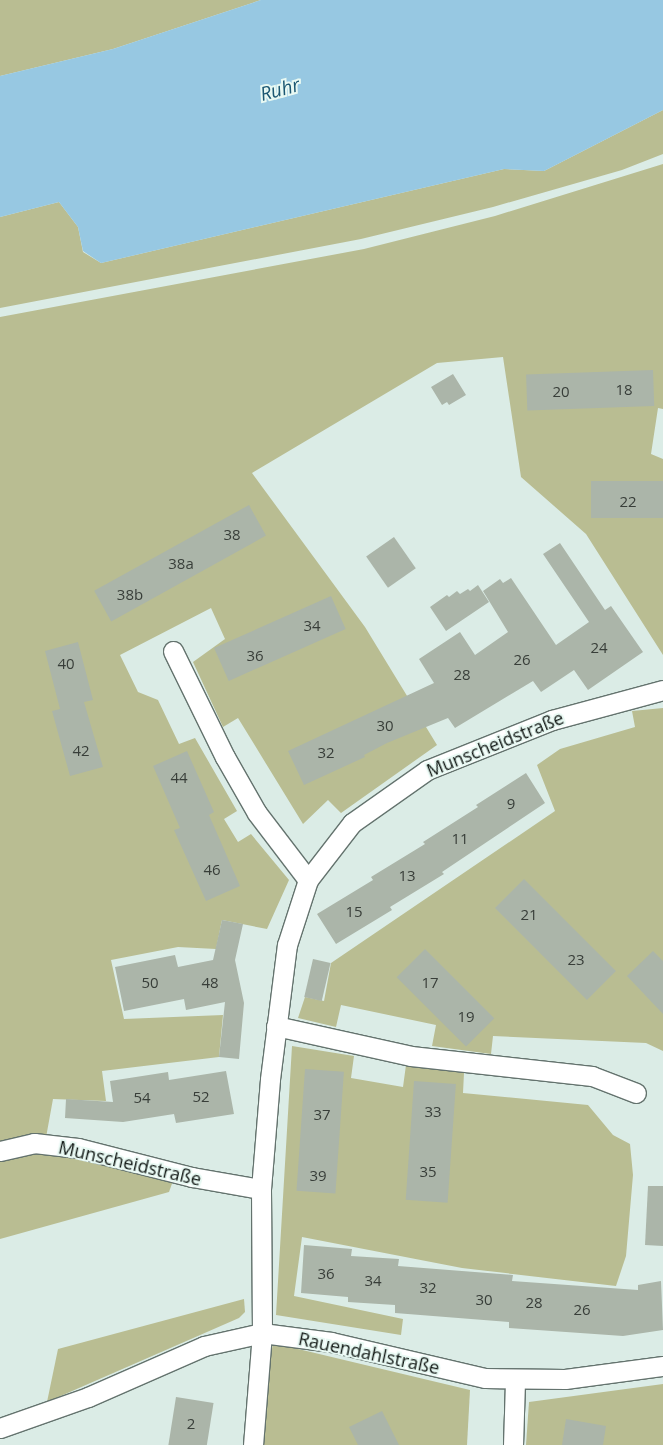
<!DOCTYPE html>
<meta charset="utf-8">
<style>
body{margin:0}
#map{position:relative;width:663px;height:1445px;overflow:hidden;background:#dbece6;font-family:"Open Sans",sans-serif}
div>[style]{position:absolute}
.green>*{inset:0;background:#b9bd92}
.water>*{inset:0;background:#97c8e2}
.building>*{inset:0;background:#abb5a9;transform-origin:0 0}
.roads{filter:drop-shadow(1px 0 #64736e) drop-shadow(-1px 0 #64736e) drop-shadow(0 1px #64736e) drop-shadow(0 -1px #64736e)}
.minor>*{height:19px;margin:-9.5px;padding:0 9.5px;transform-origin:9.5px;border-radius:9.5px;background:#fff}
span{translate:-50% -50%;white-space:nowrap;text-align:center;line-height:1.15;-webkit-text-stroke:4px #e8f9f3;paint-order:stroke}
.number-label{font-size:15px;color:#383e39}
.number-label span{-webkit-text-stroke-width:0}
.street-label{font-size:18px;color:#111714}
.water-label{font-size:19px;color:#1b5772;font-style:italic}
</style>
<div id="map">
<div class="green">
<div style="clip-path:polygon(0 0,261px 0,113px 49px,0 76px)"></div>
<div style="clip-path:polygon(663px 110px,663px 154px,622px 170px,493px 207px,361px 239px,0 308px,0 217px,59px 202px,78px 227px,83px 252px,101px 263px,504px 169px,544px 171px)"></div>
<div style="clip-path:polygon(663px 164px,663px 409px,658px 408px,651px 454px,663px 459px,663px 655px,586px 534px,521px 477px,503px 357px,437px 363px,252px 473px,365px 627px,437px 745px,341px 813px,328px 800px,303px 824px,238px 718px,223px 727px,193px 662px,225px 639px,211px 608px,120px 655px,138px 692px,158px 700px,179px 744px,195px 738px,237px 811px,224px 819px,238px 842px,251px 834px,289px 880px,267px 929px,222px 920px,216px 949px,178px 947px,111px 960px,124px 1019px,223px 1015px,219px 1057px,102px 1071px,106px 1101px,53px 1099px,45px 1143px,0 1150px,0 317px,364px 249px,495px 216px)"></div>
<div style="clip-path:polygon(663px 708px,663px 1051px,646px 1043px,493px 1036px,491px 1054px,432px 1046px,436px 1025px,341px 1005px,336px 1027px,298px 1018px,305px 997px,324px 1001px,331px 963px,555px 811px,537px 765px,560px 749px,635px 727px,632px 711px)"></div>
<div style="clip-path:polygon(292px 1046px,354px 1056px,351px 1078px,403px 1087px,406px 1065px,464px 1073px,463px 1093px,588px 1105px,613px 1135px,630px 1144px,633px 1175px,626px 1256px,616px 1286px,462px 1268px,302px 1237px,294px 1296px,403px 1319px,401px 1335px,276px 1315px)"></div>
<div style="clip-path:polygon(45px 1153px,76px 1155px,174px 1178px,169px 1192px,0 1239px,0 1157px)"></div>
<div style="clip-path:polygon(244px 1299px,245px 1312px,239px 1318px,47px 1402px,58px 1349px)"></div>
<div style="clip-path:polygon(273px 1343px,470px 1390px,467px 1445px,255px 1445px)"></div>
<div style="clip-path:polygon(663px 1384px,663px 1445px,526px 1445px,529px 1402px)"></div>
</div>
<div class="water">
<div style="clip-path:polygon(261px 0,663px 0,663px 110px,544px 171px,504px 169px,101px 263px,83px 251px,78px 227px,59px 202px,0 217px,0 76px,113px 49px)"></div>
</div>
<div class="building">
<div style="left:653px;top:370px;width:36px;height:127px;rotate:88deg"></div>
<div style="clip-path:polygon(453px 374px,466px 395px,449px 405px,447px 402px,442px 405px,431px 387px)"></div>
<div style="left:663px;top:481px;width:37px;height:72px;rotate:90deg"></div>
<div style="left:249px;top:505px;width:35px;height:177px;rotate:61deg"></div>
<div style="left:394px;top:537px;width:38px;height:34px;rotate:55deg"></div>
<div style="clip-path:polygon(560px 543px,605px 610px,611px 606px,643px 652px,588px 690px,574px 670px,541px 692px,533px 681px,455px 728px,448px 718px,387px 743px,364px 755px,365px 757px,304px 785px,288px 751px,434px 683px,419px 659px,460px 632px,475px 655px,508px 632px,483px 591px,500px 579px,503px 583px,511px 578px,556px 645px,589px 622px,543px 554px)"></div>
<div style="clip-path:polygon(478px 585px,489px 602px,446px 631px,430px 607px,447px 595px,449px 597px,457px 591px,460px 594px,468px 589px,470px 591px)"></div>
<div style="left:331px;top:596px;width:36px;height:128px;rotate:66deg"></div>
<div style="clip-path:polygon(78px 642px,93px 700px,84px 702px,103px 767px,70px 776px,52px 711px,60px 709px,45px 651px)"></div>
<div style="clip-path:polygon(187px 751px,214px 812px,209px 815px,240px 886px,206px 901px,174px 830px,180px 828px,153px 766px)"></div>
<div style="clip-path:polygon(526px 773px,545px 803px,442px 872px,444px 874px,390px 907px,392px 910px,336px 944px,317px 914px,373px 880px,371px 877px,425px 844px,423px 842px,478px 807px,476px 805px)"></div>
<div style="left:524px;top:879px;width:130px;height:41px;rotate:45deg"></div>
<div style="clip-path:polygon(222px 920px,243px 924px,235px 960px,244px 1003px,239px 1059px,219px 1057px,225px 1002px,186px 1010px,184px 999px,124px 1011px,115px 967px,175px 955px,178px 967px,213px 960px)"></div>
<div style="left:425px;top:949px;width:98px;height:40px;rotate:45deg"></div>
<div style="clip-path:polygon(653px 951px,663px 961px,663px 1014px,627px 976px)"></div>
<div style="left:313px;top:959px;width:18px;height:39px;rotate:13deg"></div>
<div style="left:305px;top:1069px;width:39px;height:122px;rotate:4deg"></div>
<div style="clip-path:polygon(226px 1071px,234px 1114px,176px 1123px,174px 1114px,123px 1122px,65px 1118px,66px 1099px,113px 1102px,110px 1081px,168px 1072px,169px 1080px)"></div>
<div style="left:414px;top:1081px;width:42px;height:119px;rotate:4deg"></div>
<div style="clip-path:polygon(648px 1186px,663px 1186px,663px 1246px,645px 1245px)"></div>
<div style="clip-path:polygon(304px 1245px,352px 1249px,351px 1256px,399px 1259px,398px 1266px,513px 1275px,512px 1281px,638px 1290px,638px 1285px,661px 1281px,663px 1330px,623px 1336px,509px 1328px,509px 1322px,395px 1313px,395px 1305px,348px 1302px,348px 1297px,301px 1293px)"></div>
<div style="left:176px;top:1397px;width:38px;height:49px;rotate:9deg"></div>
<div style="clip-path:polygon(382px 1411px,399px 1445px,358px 1445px,349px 1427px)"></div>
<div style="clip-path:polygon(566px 1419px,606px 1426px,603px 1445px,562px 1445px)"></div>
</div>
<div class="roads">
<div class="minor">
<div style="left:173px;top:651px;width:118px;rotate:63.9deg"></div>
<div style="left:225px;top:757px;width:64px;rotate:60.3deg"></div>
<div style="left:257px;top:813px;width:84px;rotate:52.7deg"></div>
<div style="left:276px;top:1026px;width:138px;rotate:12.5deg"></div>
<div style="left:411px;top:1056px;width:182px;rotate:6.3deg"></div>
<div style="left:592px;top:1076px;width:47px;rotate:21.1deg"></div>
<div style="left:0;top:1151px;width:35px;rotate:-13deg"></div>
<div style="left:34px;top:1143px;width:44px;rotate:6.5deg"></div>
<div style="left:78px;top:1148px;width:118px;rotate:14.3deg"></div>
<div style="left:192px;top:1177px;width:70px;rotate:9.9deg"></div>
<div style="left:0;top:1428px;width:93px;rotate:-19.4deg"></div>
<div style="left:88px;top:1397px;width:127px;rotate:-23.7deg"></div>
<div style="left:204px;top:1346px;width:59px;rotate:-12.6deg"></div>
<div style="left:262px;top:1333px;width:70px;rotate:7.4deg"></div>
<div style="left:331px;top:1342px;width:158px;rotate:13.2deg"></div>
<div style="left:485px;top:1378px;width:80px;rotate:0.7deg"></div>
<div style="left:565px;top:1379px;width:99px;rotate:-7.6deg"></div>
<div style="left:253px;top:1445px;width:112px;rotate:-85.4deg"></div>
<div style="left:262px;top:1333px;width:144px;rotate:-90.4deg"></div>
<div style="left:261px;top:1189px;width:110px;rotate:-85.3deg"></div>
<div style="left:270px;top:1079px;width:135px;rotate:-82.8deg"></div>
<div style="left:287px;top:945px;width:68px;rotate:-72.1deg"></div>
<div style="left:308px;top:880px;width:72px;rotate:-52.3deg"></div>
<div style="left:352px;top:823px;width:92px;rotate:-35.2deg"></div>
<div style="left:427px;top:770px;width:135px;rotate:-21.8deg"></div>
<div style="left:552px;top:720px;width:115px;rotate:-15.1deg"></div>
<div style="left:513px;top:1445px;width:65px;rotate:-88.2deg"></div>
</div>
</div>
<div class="number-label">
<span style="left:624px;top:390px">18</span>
<span style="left:561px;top:392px">20</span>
<span style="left:628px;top:502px">22</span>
<span style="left:232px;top:535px">38</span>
<span style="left:181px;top:564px">38a</span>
<span style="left:130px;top:595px">38b</span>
<span style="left:312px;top:626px">34</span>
<span style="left:599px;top:648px">24</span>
<span style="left:255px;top:656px">36</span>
<span style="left:522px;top:660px">26</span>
<span style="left:66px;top:664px">40</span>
<span style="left:462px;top:675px">28</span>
<span style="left:385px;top:726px">30</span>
<span style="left:81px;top:751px">42</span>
<span style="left:326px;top:753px">32</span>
<span style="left:179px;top:778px">44</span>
<span style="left:511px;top:804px">9</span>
<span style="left:460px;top:839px">11</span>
<span style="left:212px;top:870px">46</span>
<span style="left:407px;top:876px">13</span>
<span style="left:354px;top:912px">15</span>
<span style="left:529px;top:915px">21</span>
<span style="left:576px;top:960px">23</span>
<span style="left:150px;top:983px">50</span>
<span style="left:210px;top:983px">48</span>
<span style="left:430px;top:983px">17</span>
<span style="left:466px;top:1017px">19</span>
<span style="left:201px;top:1097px">52</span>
<span style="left:142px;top:1098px">54</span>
<span style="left:433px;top:1112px">33</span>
<span style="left:322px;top:1115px">37</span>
<span style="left:428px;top:1172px">35</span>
<span style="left:318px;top:1176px">39</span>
<span style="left:326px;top:1274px">36</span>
<span style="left:373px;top:1281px">34</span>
<span style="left:428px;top:1288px">32</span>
<span style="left:484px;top:1300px">30</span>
<span style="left:534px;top:1303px">28</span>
<span style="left:582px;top:1310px">26</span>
<span style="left:191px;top:1424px">2</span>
</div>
<div class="street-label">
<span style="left:495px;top:744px;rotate:-22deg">Munscheidstraße</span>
<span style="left:130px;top:1163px;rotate:13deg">Munscheidstraße</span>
<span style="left:369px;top:1353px;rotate:12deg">Rauendahlstraße</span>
</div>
<div class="water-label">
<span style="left:280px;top:90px;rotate:-15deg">Ruhr</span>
</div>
</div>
